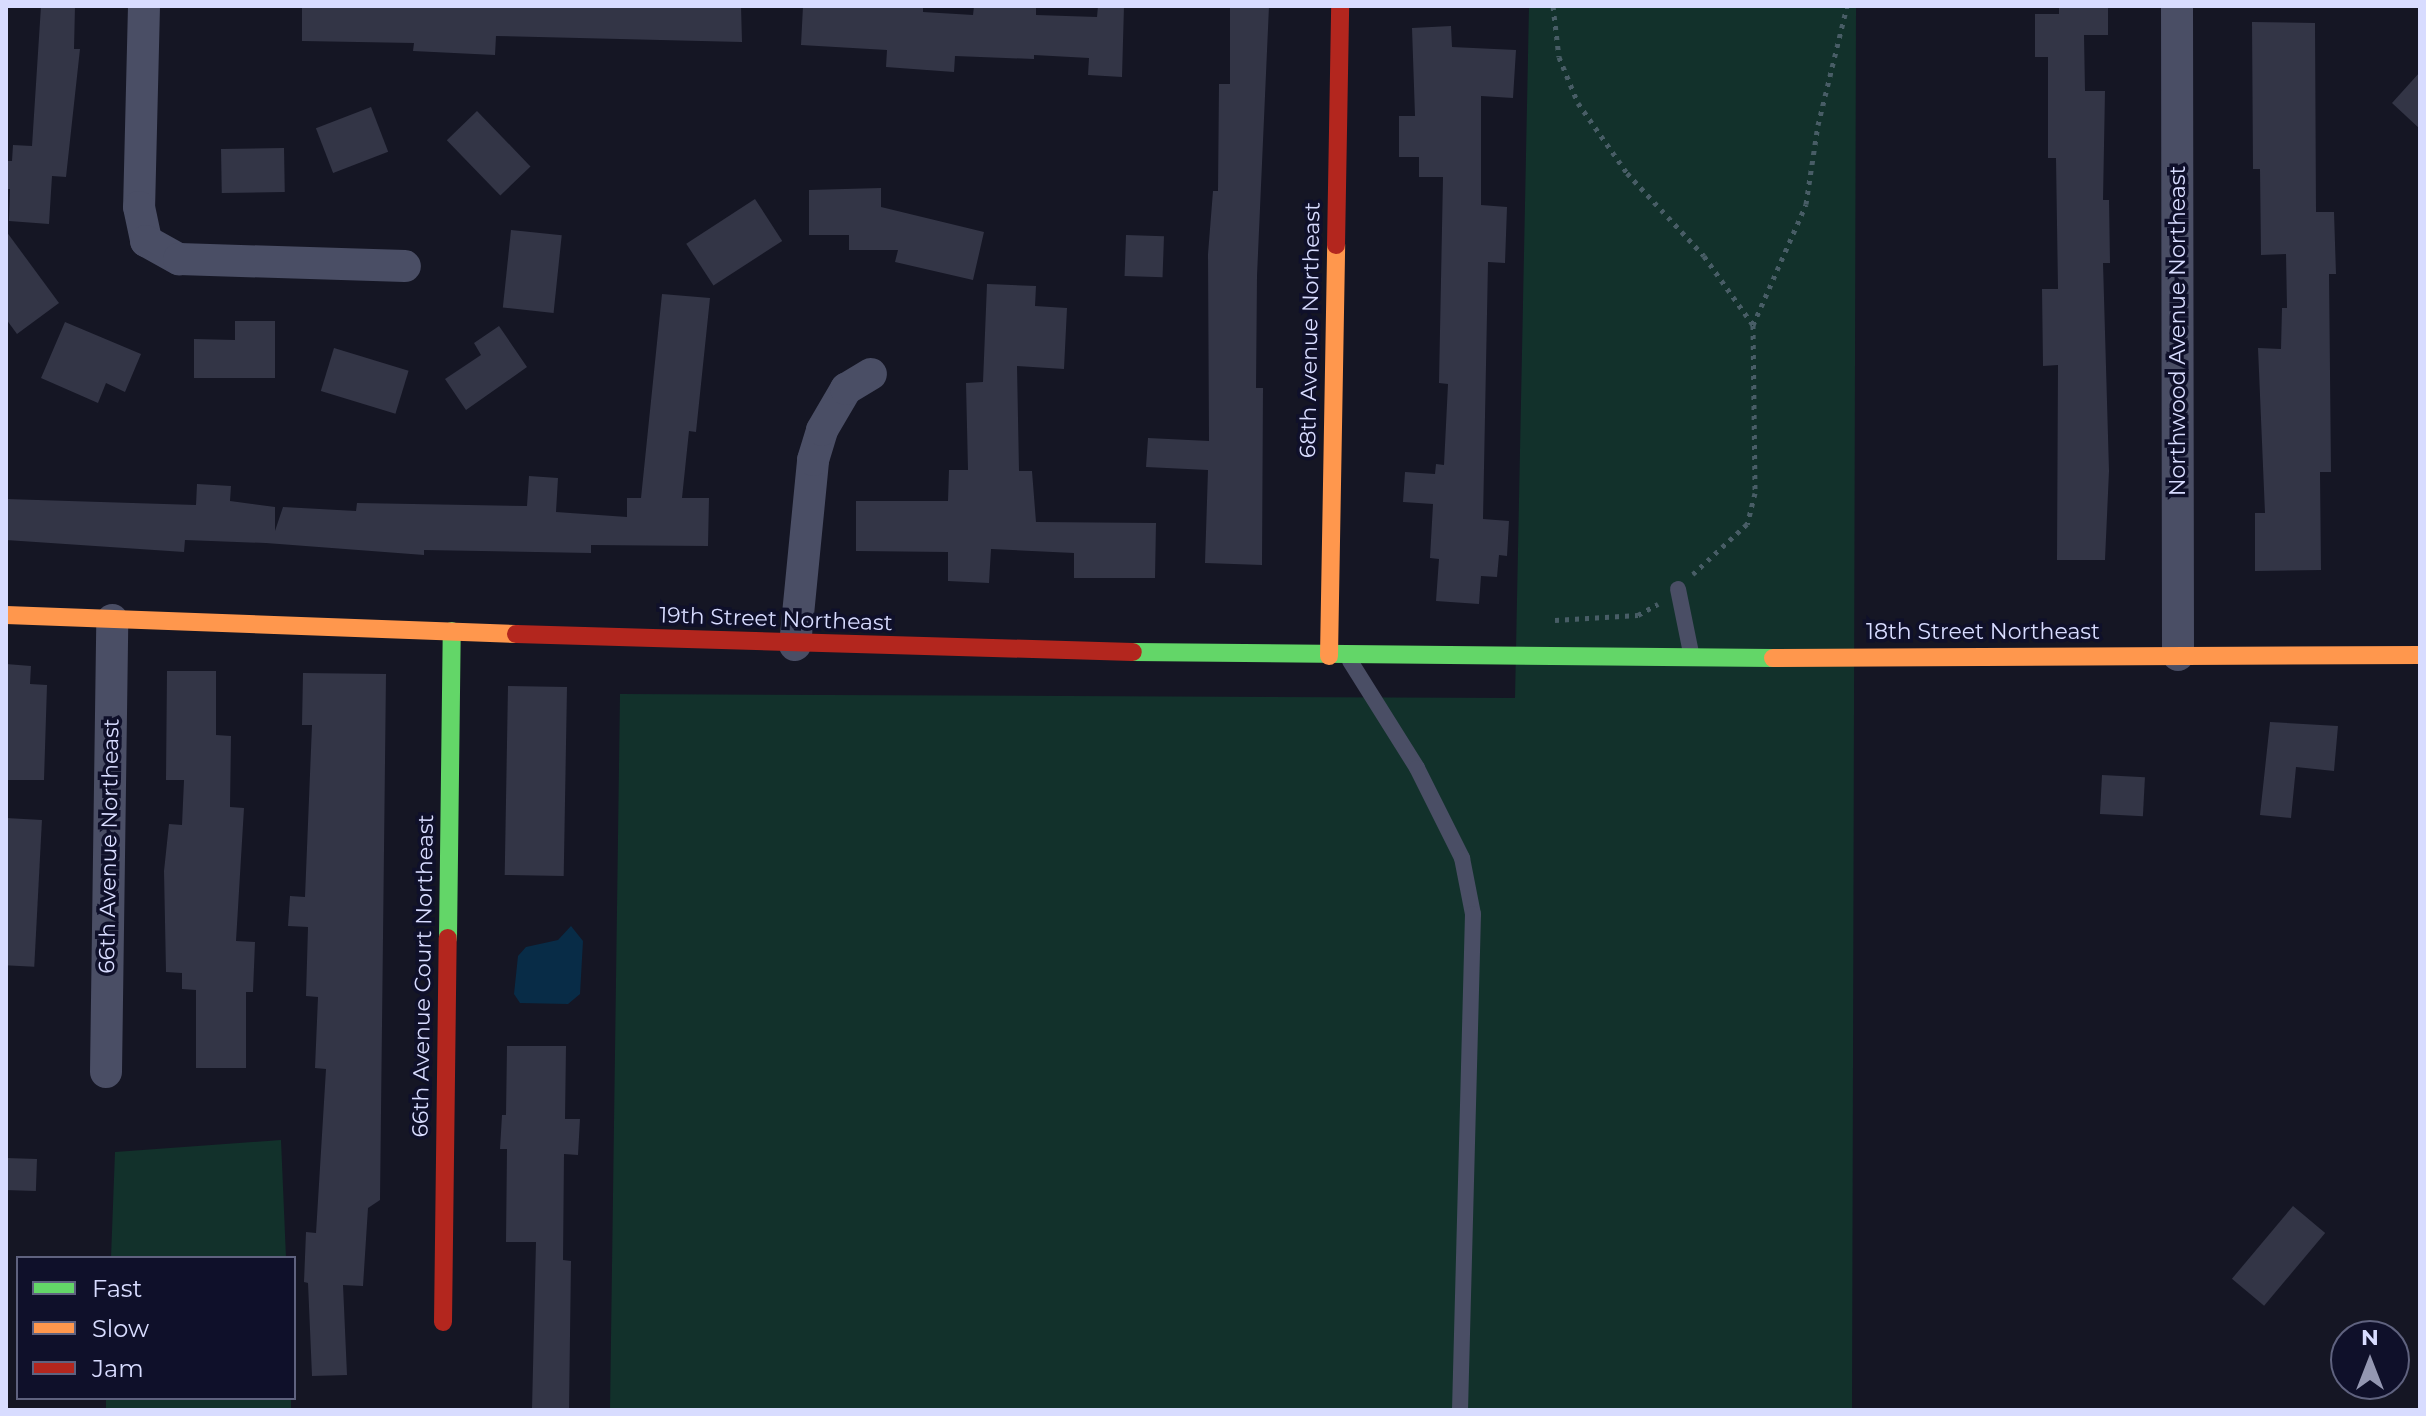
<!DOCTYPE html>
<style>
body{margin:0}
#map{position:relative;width:2426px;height:1416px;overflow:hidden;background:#151624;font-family:Montserrat,sans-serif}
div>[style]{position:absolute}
.green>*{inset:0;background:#12312b;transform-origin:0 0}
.water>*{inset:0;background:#082c47}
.building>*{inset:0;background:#333546;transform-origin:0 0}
.path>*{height:5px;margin-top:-2.5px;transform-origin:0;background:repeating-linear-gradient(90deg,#485d66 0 4px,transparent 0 10px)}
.lane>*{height:16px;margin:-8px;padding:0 8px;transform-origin:8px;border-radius:8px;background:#4a4e65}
.street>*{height:32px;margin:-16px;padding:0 16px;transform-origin:16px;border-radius:16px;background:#4a4e65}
.fast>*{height:18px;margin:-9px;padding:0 9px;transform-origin:9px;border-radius:9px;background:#63d668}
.slow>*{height:18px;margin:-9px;padding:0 9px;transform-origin:9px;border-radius:9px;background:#ff974d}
.jam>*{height:18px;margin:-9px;padding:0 9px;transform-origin:9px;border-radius:9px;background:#b3261e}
span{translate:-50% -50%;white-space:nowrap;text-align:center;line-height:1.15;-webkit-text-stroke:7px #0f102a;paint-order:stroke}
.street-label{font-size:22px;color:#d8dcff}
.frame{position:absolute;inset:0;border:8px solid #d8dcff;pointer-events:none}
.legend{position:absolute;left:16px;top:1256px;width:280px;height:144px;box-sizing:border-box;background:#0f102a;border:2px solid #5f627f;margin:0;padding:10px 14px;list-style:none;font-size:24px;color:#d8dcff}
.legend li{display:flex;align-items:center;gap:16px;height:40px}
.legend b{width:40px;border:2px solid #5f627f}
.north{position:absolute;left:2330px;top:1320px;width:80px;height:80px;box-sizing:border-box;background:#0f102a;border:2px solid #5f627f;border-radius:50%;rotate:0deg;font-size:22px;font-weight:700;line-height:32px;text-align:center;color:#d8dcff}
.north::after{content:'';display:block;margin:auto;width:28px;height:36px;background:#9497b2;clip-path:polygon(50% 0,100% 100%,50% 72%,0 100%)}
</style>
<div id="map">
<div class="green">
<div style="clip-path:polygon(1529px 6px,1856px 6px,1852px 1410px,610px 1410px,620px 694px,1515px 698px)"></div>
<div style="clip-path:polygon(281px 1140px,286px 1258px,111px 1258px,115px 1152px)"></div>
<div style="left:106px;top:1398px;width:185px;height:12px"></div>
</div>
<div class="water">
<div style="clip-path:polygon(571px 926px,583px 941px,580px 994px,568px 1004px,520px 1003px,514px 994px,518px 956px,526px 947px,558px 940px)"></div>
</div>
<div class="building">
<div style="clip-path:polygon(41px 6px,75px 6px,74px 49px,80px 49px,66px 177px,52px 176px,49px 224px,9px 221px,10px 189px,6px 189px,6px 161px,12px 161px,13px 145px,32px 146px)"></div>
<div style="clip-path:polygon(302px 6px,741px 6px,742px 42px,496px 36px,495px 55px,413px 51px,414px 43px,302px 41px)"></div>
<div style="clip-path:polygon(803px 6px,923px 6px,923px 12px,973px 15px,974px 6px,1036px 6px,1036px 15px,1097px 17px,1098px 6px,1124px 6px,1122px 77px,1088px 75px,1089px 58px,1034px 55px,1034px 59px,955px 56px,954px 72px,886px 67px,887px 50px,801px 45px)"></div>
<div style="clip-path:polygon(1230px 6px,1269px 6px,1257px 276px,1256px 388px,1263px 388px,1262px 565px,1205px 563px,1208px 470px,1146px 467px,1148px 438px,1209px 441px,1208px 254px,1213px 191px,1218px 191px,1219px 84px,1230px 84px)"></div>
<div style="clip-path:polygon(2059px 6px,2108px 6px,2108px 35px,2084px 35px,2085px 91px,2105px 91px,2103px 200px,2109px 200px,2110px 263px,2103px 263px,2109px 471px,2105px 560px,2057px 560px,2058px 365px,2043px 366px,2042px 289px,2058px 289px,2056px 158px,2048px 158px,2048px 57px,2035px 57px,2035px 14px,2059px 14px)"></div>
<div style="clip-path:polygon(2252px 22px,2315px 23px,2316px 212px,2334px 212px,2336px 274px,2329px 274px,2331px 472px,2320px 472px,2321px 570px,2255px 571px,2255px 513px,2265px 513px,2258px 348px,2281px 349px,2282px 308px,2287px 308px,2286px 254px,2261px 255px,2260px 169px,2253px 169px)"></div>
<div style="clip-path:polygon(1451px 26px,1452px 47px,1516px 50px,1513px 98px,1481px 96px,1481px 205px,1507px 207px,1505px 263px,1488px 262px,1483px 519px,1509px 521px,1507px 556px,1499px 555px,1497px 577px,1481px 576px,1479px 604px,1436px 601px,1439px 559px,1430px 558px,1433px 504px,1403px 502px,1405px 472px,1435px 474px,1436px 464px,1444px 465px,1448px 384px,1439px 383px,1443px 177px,1419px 177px,1419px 157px,1399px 157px,1399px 116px,1415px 116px,1412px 28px)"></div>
<div style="clip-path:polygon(2420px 72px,2420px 129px,2392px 103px)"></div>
<div style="left:371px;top:107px;width:48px;height:59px;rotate:69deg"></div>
<div style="left:477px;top:111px;width:77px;height:42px;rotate:46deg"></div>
<div style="left:284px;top:148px;width:44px;height:63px;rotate:89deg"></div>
<div style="clip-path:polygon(881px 188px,881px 207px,984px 232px,973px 280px,895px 262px,898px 250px,849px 250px,849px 235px,809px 235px,809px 190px)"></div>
<div style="left:755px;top:199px;width:50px;height:82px;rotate:57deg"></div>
<div style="left:511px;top:230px;width:51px;height:78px;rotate:6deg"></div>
<div style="clip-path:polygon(6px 231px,59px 303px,17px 334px,6px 319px)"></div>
<div style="left:1126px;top:235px;width:38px;height:41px;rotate:2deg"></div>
<div style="clip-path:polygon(987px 284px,1036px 286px,1035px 306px,1067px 308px,1064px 369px,1017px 366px,1019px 471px,1032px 471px,1036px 522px,1156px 523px,1155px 578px,1074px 578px,1074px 553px,991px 549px,989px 583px,948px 581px,948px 552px,856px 551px,856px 501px,948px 501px,949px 470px,968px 470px,966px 383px,983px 382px)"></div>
<div style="clip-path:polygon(662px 294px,710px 298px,696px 432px,689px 431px,682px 498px,709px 498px,708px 546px,591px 545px,591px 553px,424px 550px,424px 555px,266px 543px,185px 540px,184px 552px,6px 540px,6px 499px,196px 505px,197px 484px,231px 486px,230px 501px,275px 507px,275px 531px,283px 507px,356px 511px,357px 503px,527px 506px,529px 476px,558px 478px,556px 512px,627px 517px,627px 498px,641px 498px)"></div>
<div style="clip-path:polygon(235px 321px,275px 321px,275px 378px,194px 378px,194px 339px,235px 340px)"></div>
<div style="clip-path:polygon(65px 322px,141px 354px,125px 392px,106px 383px,98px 403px,41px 378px)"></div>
<div style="clip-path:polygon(499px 326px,527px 367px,466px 410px,445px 379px,481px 355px,474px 343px)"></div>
<div style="left:334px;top:348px;width:78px;height:45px;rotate:17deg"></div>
<div style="clip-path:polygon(6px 664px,31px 666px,30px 684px,47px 685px,44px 780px,6px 780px)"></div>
<div style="clip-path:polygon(167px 671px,216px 671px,216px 735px,231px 736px,230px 807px,244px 808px,236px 941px,255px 942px,253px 992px,246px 992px,246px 1068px,196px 1068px,196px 990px,182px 989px,182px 973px,166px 972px,164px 871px,169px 824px,182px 825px,184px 780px,166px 780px)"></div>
<div style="clip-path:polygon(303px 673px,386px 674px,380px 1200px,368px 1208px,363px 1286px,343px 1285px,347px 1375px,312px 1376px,308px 1283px,304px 1282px,306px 1232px,316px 1233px,326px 1069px,315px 1068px,318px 997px,306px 996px,308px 927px,288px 926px,290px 896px,305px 897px,312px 725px,302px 725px)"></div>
<div style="left:508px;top:686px;width:59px;height:189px;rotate:1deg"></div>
<div style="clip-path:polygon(2270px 722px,2338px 726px,2334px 771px,2296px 767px,2291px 818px,2260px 815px)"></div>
<div style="left:2102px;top:775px;width:43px;height:39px;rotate:3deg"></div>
<div style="left:6px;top:818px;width:36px;height:147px;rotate:3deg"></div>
<div style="clip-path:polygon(507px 1046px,566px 1046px,565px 1119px,580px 1119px,578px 1155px,564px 1154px,563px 1260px,571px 1261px,569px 1410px,532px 1410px,536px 1242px,506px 1242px,507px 1149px,500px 1149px,502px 1115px,506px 1115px)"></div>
<div style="left:6px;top:1158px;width:31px;height:32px;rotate:2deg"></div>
<div style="left:2293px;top:1206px;width:42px;height:95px;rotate:40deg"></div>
</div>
<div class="path">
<div style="left:1553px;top:6px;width:51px;rotate:83.3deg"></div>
<div style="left:1559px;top:57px;width:50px;rotate:67.6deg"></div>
<div style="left:1578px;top:103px;width:85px;rotate:55deg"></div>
<div style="left:1627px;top:173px;width:113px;rotate:47.1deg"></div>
<div style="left:1704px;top:256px;width:85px;rotate:54.6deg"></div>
<div style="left:1753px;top:325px;width:168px;rotate:89.3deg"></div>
<div style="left:1755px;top:493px;width:32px;rotate:104deg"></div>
<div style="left:1747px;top:524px;width:74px;rotate:137.2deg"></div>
<div style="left:1753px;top:325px;width:132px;rotate:-66.3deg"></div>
<div style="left:1806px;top:204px;width:80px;rotate:-81.4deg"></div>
<div style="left:1818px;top:125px;width:122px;rotate:-76.3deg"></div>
<div style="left:1555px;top:620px;width:83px;rotate:-3.4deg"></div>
<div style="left:1638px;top:615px;width:23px;rotate:-29deg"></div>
</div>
<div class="lane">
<div style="left:1678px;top:589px;width:70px;rotate:78.5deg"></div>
<div style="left:1350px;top:661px;width:126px;rotate:57.9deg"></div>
<div style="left:1417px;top:768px;width:101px;rotate:63.4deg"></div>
<div style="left:1462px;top:858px;width:57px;rotate:78.9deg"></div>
<div style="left:1473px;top:914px;width:496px;rotate:91.5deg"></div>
</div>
<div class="street">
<div style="left:144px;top:6px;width:201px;rotate:91.4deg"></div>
<div style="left:139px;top:207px;width:35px;rotate:78deg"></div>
<div style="left:146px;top:241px;width:38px;rotate:29deg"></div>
<div style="left:179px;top:259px;width:226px;rotate:1.8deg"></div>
<div style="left:2177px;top:6px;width:649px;rotate:89.91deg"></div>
<div style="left:795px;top:645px;width:186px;rotate:-84.4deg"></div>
<div style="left:813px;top:460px;width:31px;rotate:-73deg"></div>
<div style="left:822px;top:430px;width:48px;rotate:-59.7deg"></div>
<div style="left:846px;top:389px;width:29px;rotate:-31deg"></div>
<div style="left:106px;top:1072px;width:452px;rotate:-89.2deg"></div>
</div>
<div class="fast">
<div style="left:1133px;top:652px;width:640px;rotate:0.54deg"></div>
<div style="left:448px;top:938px;width:307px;rotate:-89.3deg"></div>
</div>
<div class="slow">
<div style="left:6px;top:615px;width:510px;rotate:2.13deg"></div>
<div style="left:1329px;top:656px;width:411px;rotate:-89deg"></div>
<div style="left:1773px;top:658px;width:647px;rotate:-0.27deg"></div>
</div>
<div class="jam">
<div style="left:1336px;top:245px;width:239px;rotate:-89deg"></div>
<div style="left:516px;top:634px;width:617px;rotate:1.67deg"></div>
<div style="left:443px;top:1322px;width:384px;rotate:-89.3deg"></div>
</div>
<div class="street-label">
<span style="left:1310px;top:330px;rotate:-89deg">68th Avenue Northeast</span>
<span style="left:2178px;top:331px;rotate:-90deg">Northwood Avenue Northeast</span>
<span style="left:776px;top:619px;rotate:2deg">19th Street Northeast</span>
<span style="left:1983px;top:632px">18th Street Northeast</span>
<span style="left:109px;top:846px;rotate:-89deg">66th Avenue Northeast</span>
<span style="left:423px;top:976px;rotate:-89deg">66th Avenue Court Northeast</span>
</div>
<div class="frame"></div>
<ul class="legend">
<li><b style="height:10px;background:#63d668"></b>Fast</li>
<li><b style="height:10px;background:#ff974d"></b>Slow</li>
<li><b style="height:10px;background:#b3261e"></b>Jam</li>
</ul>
<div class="north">N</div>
</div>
